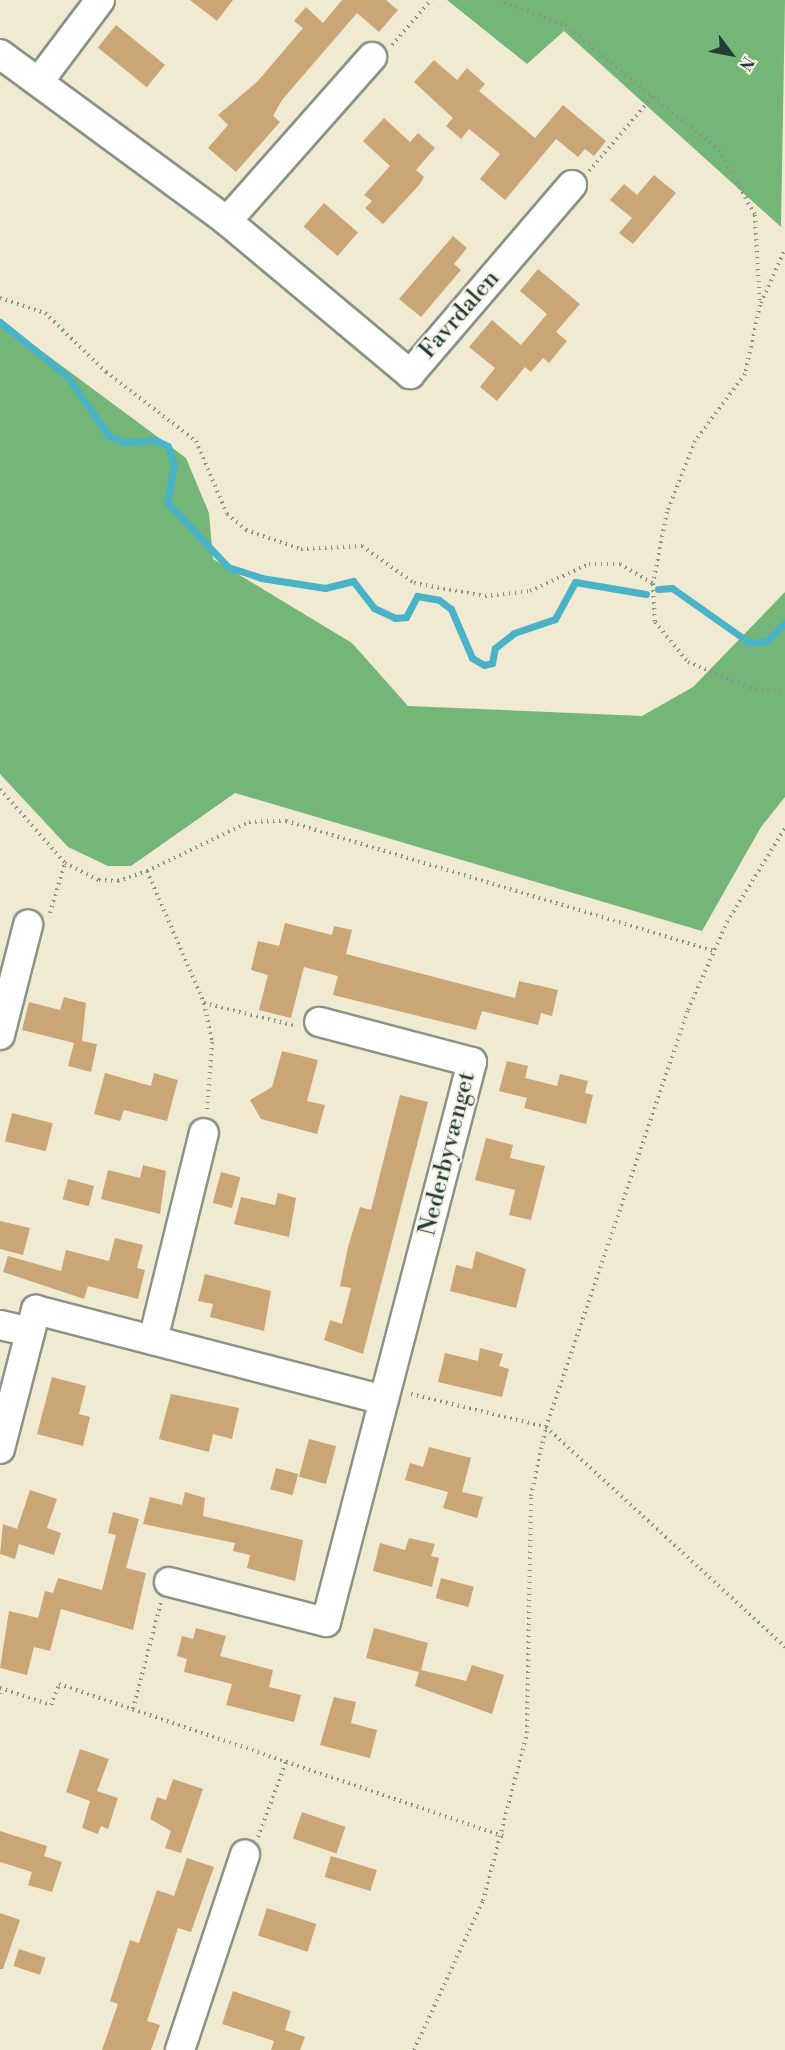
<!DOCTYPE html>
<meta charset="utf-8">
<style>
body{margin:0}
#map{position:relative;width:785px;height:2050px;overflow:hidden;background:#f1ead3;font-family:"Libre Bodoni",serif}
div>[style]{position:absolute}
.forest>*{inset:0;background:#74b678}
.stream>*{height:7px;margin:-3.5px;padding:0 3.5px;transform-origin:3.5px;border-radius:3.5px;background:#4ab3c8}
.building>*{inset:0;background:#caa575;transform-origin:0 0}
.path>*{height:4px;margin-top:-2px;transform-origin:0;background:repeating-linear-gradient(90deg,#889484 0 1.5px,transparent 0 6px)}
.roads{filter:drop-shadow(2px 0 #889484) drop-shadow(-2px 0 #889484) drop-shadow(0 2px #889484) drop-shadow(0 -2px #889484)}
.minor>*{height:28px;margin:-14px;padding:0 14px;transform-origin:14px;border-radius:14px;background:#fff}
span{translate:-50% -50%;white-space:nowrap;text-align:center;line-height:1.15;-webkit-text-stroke:4.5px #f7f3e8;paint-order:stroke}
.street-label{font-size:24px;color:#1f3d34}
.north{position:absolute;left:701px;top:24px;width:60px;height:60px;-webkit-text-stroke:4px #f7f3e8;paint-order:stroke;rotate:122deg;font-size:16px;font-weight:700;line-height:24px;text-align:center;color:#1f3d34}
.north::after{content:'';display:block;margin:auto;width:21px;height:27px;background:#1f3d34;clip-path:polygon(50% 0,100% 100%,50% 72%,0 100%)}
</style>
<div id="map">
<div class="forest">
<div style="clip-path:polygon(447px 0,785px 0,781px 227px,564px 31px,527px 64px)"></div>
<div style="clip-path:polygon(0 320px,186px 458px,209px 513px,213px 559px,352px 643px,408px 706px,642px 716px,693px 687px,785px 592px,785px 797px,761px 827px,702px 931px,235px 793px,131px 866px,108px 866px,68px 847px,0 774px)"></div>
</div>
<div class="stream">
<div style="left:0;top:322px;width:86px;rotate:38.9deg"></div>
<div style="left:67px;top:376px;width:73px;rotate:55deg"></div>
<div style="left:109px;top:436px;width:17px;rotate:21deg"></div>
<div style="left:125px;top:442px;width:30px;rotate:-4deg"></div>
<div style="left:155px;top:440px;width:14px;rotate:25deg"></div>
<div style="left:168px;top:446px;width:19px;rotate:72deg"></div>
<div style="left:174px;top:464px;width:39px;rotate:100deg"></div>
<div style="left:167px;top:502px;width:89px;rotate:46.8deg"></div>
<div style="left:228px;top:567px;width:35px;rotate:18deg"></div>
<div style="left:261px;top:578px;width:65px;rotate:8.9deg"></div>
<div style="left:325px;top:588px;width:29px;rotate:-14deg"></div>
<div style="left:353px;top:581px;width:34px;rotate:52deg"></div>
<div style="left:374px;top:608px;width:23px;rotate:25deg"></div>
<div style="left:395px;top:618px;width:11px;rotate:-5deg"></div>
<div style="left:406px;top:617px;width:24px;rotate:-62deg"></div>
<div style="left:417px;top:596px;width:22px;rotate:10deg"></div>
<div style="left:439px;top:600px;width:15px;rotate:37deg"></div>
<div style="left:451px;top:609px;width:53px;rotate:66.8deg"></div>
<div style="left:472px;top:658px;width:14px;rotate:30deg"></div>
<div style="left:484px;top:665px;width:8px;rotate:-14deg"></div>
<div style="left:492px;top:663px;width:15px;rotate:-79deg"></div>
<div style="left:495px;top:648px;width:24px;rotate:-38deg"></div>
<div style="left:514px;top:633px;width:43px;rotate:-18.9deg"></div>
<div style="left:555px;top:619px;width:42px;rotate:-61.6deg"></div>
<div style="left:575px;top:582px;width:72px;rotate:9.6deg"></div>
<div style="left:658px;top:589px;width:14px;rotate:-4deg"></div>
<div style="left:672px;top:588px;width:95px;rotate:35.2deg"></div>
<div style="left:750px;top:643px;width:17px;rotate:-7deg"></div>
<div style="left:767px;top:641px;width:25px;rotate:-45deg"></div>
</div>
<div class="building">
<div style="clip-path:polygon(190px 0,233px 0,217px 21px)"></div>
<div style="clip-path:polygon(342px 0,386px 0,398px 10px,379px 32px,357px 13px,282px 100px,273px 116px,280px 122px,236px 172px,208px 148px,228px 125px,218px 115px,257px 82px,303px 28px,294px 21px,306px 7px,323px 23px)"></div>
<div style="left:116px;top:25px;width:63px;height:29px;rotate:39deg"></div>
<div style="clip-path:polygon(434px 60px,457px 80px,467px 68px,485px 84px,479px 91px,535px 138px,563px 105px,606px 141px,594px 156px,585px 149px,578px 157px,556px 139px,505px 200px,480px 179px,500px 154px,469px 129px,461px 139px,446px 126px,453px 118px,414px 82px)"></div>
<div style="clip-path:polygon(384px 118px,410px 142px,418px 133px,435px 148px,416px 170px,424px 177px,420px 184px,383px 224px,365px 208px,372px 201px,364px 195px,390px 166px,363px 141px)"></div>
<div style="clip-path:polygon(654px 175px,676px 193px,633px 244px,619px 233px,632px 218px,610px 200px,624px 184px,637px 195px)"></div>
<div style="left:324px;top:203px;width:45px;height:31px;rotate:41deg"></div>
<div style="clip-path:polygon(453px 236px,467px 248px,454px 264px,461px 270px,421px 317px,399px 299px)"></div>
<div style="clip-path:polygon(538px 269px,580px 304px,556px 332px,567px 341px,549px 363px,543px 358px,531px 372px,525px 367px,497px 401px,480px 387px,495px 368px,469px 347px,492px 320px,521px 345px,547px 314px,520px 291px)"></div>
<div style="clip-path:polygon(285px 923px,332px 935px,334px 926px,352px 930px,346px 954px,515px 998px,519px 981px,558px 990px,552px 1016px,541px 1013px,538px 1025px,482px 1011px,476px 1030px,333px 995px,338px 976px,304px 967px,291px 1018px,259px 1010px,268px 975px,251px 970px,258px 941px,279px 946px)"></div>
<div style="clip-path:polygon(64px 997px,86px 1003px,82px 1041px,97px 1044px,91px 1072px,68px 1066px,74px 1043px,22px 1030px,29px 1002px,60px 1010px)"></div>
<div style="clip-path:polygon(282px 1051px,318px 1060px,307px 1101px,325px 1105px,317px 1134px,261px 1119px,250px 1100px,272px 1087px)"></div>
<div style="clip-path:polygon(507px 1061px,528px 1066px,525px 1078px,557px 1086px,560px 1074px,588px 1081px,585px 1093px,593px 1095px,586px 1124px,524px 1108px,527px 1098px,499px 1091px)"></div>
<div style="clip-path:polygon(105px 1073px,151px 1086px,154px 1073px,178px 1080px,167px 1121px,124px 1110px,120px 1121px,94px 1114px)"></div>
<div style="clip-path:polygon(400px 1095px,428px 1102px,363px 1354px,324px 1340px,330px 1320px,342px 1324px,351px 1288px,340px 1286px,348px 1247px,360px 1207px,371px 1210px)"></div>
<div style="left:12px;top:1113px;width:42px;height:29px;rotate:14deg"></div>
<div style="clip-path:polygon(486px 1138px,513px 1145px,510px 1158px,545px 1166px,531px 1220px,509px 1215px,515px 1190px,475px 1180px)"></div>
<div style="clip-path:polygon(143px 1165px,166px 1171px,160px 1214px,101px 1199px,108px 1170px,140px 1178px)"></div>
<div style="left:221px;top:1172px;width:20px;height:32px;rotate:15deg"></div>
<div style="left:68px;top:1179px;width:27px;height:21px;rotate:15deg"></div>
<div style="clip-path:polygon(278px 1193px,296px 1198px,289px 1237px,234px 1224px,241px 1197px,275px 1205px)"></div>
<div style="clip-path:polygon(0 1221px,30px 1228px,23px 1255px,0 1249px)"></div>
<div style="clip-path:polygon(115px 1238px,143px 1245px,137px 1268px,145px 1270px,138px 1299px,88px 1286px,84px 1299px,3px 1272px,8px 1256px,61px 1271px,66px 1250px,109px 1261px)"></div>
<div style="clip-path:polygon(476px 1251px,526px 1269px,516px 1308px,450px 1291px,456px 1265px,472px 1269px)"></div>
<div style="clip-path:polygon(205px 1274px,271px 1291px,264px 1331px,210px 1317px,213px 1304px,198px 1301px)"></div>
<div style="clip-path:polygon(480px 1348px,503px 1354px,499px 1366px,509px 1369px,502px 1397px,438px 1382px,445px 1353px,478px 1361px)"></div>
<div style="clip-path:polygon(52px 1377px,86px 1386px,79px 1414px,90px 1417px,83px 1446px,37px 1434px)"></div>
<div style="clip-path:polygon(171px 1394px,239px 1408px,232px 1439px,213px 1434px,209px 1452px,159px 1439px)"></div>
<div style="left:309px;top:1439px;width:28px;height:39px;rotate:15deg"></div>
<div style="clip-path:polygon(429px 1447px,471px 1458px,462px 1492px,483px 1497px,477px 1518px,443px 1508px,448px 1492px,405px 1480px,410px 1463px,423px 1467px)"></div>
<div style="left:276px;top:1468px;width:23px;height:22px;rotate:15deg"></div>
<div style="clip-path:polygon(30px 1490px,57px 1499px,47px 1528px,61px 1533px,54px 1555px,19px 1544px,15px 1559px,0 1554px,3px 1524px,17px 1529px)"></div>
<div style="clip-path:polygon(185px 1492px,205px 1498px,203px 1516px,303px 1540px,295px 1581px,247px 1568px,250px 1555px,233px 1551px,235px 1543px,143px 1524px,150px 1497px,182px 1505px)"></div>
<div style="clip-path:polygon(113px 1512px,139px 1519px,126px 1568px,146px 1573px,133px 1630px,61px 1609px,50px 1651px,34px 1647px,27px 1675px,0 1668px,9px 1611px,38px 1618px,45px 1591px,53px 1593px,58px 1578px,102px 1590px,116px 1535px,108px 1533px)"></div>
<div style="clip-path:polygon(409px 1538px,435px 1544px,431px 1556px,439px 1558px,432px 1587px,373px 1571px,380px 1543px,405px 1550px)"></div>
<div style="left:441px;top:1578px;width:34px;height:21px;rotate:15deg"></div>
<div style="clip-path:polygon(196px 1628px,226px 1636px,220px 1656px,273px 1670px,269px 1687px,301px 1695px,294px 1722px,226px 1705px,232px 1684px,184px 1672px,187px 1659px,177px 1656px,182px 1636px,193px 1639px)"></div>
<div style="clip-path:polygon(374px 1628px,428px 1643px,421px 1670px,466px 1681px,472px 1665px,504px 1675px,492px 1714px,415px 1686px,419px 1672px,366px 1658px)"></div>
<div style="clip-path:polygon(334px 1697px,356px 1702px,351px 1723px,377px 1730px,370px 1758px,320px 1745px)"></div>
<div style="clip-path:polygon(80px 1749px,109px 1759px,97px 1791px,118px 1798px,108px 1829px,101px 1826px,98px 1834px,82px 1828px,90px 1801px,66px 1792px)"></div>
<div style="clip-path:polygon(173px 1779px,203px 1789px,181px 1853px,165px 1848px,171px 1831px,150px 1819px,157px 1797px,166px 1800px)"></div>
<div style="left:302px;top:1812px;width:46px;height:28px;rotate:19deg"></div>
<div style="clip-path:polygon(0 1831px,47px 1846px,44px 1856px,62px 1862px,52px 1892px,28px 1885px,32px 1872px,0 1862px)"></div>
<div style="left:331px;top:1856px;width:48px;height:22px;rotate:17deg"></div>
<div style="clip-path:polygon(187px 1858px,214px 1867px,191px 1932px,178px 1928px,147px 2021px,160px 2025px,151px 2050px,102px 2050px,118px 2004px,110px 2001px,130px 1940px,139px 1943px,157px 1890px,174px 1896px)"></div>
<div style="left:267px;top:1908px;width:52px;height:29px;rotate:18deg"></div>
<div style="clip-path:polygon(0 1913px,20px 1920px,3px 1969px,0 1969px)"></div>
<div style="left:19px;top:1949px;width:28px;height:18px;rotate:18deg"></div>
<div style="clip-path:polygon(233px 1991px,291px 2011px,285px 2030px,305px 2037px,300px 2050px,271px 2050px,274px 2041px,222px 2024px)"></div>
</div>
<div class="path">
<div style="left:499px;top:0;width:71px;rotate:20.7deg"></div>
<div style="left:565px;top:25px;width:198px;rotate:39.1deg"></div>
<div style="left:719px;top:150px;width:74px;rotate:61deg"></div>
<div style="left:755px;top:215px;width:90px;rotate:86.8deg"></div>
<div style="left:760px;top:305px;width:71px;rotate:102.3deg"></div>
<div style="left:745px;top:374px;width:84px;rotate:126.7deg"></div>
<div style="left:695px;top:441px;width:76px;rotate:111.5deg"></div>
<div style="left:667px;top:512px;width:73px;rotate:101deg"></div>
<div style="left:392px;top:45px;width:60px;rotate:-49.1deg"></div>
<div style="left:589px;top:171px;width:99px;rotate:-49.5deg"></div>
<div style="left:0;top:298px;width:47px;rotate:18.4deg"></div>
<div style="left:45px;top:313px;width:85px;rotate:44deg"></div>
<div style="left:106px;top:372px;width:113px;rotate:37.5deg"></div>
<div style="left:196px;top:441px;width:79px;rotate:67deg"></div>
<div style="left:227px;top:514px;width:25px;rotate:40deg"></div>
<div style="left:246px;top:530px;width:58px;rotate:19.1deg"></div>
<div style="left:301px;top:549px;width:61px;rotate:-2.8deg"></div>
<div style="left:362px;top:546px;width:64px;rotate:35.4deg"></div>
<div style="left:414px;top:583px;width:72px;rotate:10.4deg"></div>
<div style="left:485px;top:596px;width:45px;rotate:-6.3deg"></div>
<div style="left:530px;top:591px;width:65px;rotate:-24.6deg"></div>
<div style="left:589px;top:564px;width:31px"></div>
<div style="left:620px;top:564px;width:39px;rotate:31deg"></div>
<div style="left:653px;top:584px;width:38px;rotate:87deg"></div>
<div style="left:655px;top:622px;width:52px;rotate:50.5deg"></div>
<div style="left:688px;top:662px;width:67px;rotate:22.8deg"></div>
<div style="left:750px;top:688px;width:35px;rotate:8deg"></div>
<div style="left:761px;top:303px;width:59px;rotate:-66deg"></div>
<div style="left:0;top:789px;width:98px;rotate:48.7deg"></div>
<div style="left:65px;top:863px;width:38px;rotate:27deg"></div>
<div style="left:99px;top:880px;width:19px;rotate:3deg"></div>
<div style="left:118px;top:881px;width:31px;rotate:-19deg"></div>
<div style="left:147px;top:871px;width:113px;rotate:-25.7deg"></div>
<div style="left:249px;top:822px;width:37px;rotate:-2deg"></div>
<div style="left:286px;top:821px;width:446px;rotate:16.9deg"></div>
<div style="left:147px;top:871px;width:144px;rotate:66.6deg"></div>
<div style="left:204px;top:1003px;width:40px;rotate:78deg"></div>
<div style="left:212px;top:1042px;width:68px;rotate:94.2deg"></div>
<div style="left:50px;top:913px;width:52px;rotate:-73.3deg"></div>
<div style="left:204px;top:1003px;width:95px;rotate:14deg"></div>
<div style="left:411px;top:1394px;width:139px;rotate:13.7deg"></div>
<div style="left:546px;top:1427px;width:325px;rotate:42.6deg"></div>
<div style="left:0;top:1688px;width:54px;rotate:18.4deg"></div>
<div style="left:51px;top:1705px;width:22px;rotate:-69deg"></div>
<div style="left:59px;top:1684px;width:470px;rotate:18.9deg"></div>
<div style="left:0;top:1694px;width:6px;rotate:-72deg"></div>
<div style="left:133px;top:1709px;width:111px;rotate:-75.3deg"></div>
<div style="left:258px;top:1837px;width:80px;rotate:-69.5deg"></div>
<div style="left:414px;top:2050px;width:164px;rotate:-65.2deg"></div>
<div style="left:483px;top:1901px;width:174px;rotate:-75.3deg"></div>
<div style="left:527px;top:1733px;width:237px;rotate:-89deg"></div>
<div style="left:531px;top:1496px;width:71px;rotate:-77.7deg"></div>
<div style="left:546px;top:1427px;width:441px;rotate:-71.2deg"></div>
<div style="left:688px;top:1010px;width:96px;rotate:-66.1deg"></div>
<div style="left:727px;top:922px;width:110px;rotate:-58.3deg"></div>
</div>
<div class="roads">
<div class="minor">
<div style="left:0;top:54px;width:282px;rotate:36.3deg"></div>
<div style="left:227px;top:221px;width:239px;rotate:39.9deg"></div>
<div style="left:410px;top:374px;width:249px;rotate:-49.4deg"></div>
<div style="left:40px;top:80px;width:100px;rotate:-53.1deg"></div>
<div style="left:227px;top:221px;width:219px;rotate:-48.5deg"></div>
<div style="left:0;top:1035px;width:114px;rotate:-75.7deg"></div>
<div style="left:0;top:1325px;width:31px;rotate:13deg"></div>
<div style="left:153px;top:1340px;width:213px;rotate:-76.2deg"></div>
<div style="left:0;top:1449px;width:144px;rotate:-75.5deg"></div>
<div style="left:36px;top:1310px;width:359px;rotate:14.5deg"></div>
<div style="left:169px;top:1582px;width:162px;rotate:14.3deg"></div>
<div style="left:326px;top:1622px;width:579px;rotate:-75.39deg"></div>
<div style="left:472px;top:1062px;width:158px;rotate:-165.3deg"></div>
<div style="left:180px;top:2050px;width:206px;rotate:-71.6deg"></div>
</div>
</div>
<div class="street-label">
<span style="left:460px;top:315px;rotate:-49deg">Favrdalen</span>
<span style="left:448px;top:1154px;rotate:-76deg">Nederbyvænget</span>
</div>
<div class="north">N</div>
</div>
